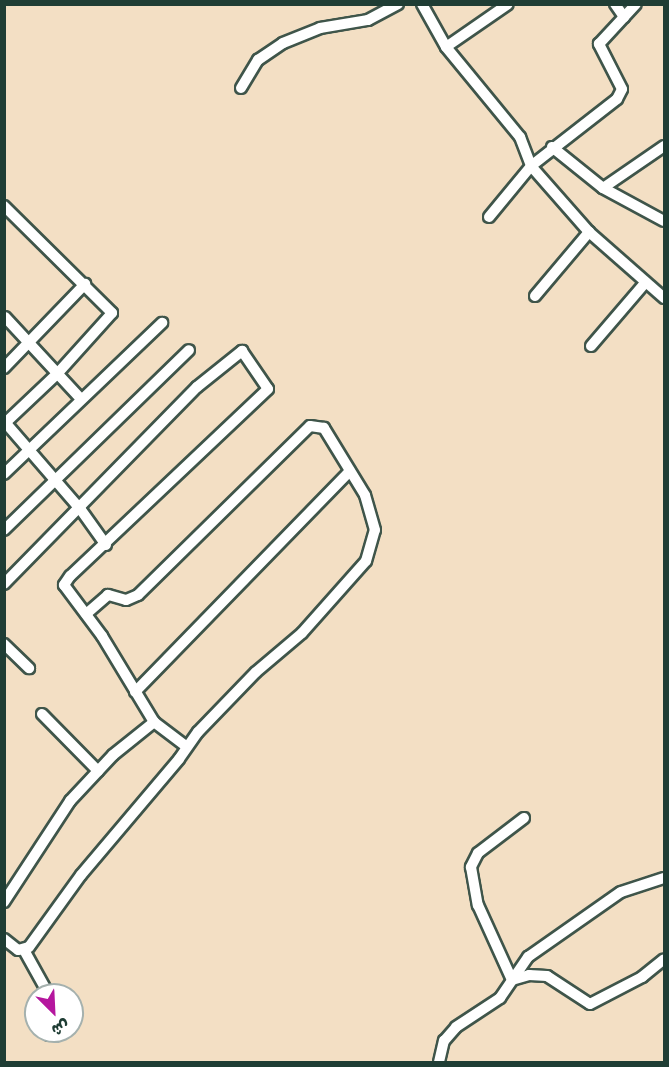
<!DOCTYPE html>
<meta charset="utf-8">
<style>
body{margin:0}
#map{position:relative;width:669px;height:1067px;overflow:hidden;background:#f3dfc4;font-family:"Architects Daughter","Playpen Sans Arabic",sans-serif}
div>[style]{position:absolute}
.roads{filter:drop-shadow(2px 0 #3f554a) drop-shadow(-2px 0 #3f554a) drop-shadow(0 2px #3f554a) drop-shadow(0 -2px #3f554a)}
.street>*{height:10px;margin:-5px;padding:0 5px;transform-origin:5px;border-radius:5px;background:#fff}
span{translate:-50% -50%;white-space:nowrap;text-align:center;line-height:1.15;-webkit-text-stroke:4.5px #fff;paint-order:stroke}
.frame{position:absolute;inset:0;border:6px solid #1f3d34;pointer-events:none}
.north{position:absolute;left:24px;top:983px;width:60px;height:60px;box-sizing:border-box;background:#fff;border:2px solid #a5b1ae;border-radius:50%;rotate:156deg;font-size:16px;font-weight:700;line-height:24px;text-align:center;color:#1f3d34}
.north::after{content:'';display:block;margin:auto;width:21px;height:27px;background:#b5179e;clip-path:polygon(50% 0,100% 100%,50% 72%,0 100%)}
</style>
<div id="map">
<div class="roads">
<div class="street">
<div style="left:422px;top:4px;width:49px;rotate:60.8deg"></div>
<div style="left:446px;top:47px;width:117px;rotate:50.6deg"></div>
<div style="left:520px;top:137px;width:31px;rotate:69deg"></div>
<div style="left:531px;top:166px;width:88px;rotate:48.7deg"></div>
<div style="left:589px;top:232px;width:100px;rotate:41.3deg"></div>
<div style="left:615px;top:4px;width:16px;rotate:55deg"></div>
<div style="left:446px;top:47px;width:75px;rotate:-34.7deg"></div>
<div style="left:241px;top:88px;width:33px;rotate:-59deg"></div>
<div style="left:258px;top:60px;width:30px;rotate:-34deg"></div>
<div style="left:283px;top:43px;width:40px;rotate:-22deg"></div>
<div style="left:320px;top:28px;width:49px;rotate:-9.5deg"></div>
<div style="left:368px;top:20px;width:34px;rotate:-28deg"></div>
<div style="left:552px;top:147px;width:65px;rotate:38.8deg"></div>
<div style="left:603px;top:188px;width:69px;rotate:28.4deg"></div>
<div style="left:603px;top:188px;width:74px;rotate:-34.5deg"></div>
<div style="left:4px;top:206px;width:152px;rotate:44.7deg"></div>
<div style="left:112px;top:313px;width:81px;rotate:132deg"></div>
<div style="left:58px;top:373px;width:74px;rotate:136.6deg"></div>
<div style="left:489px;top:217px;width:66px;rotate:-50.5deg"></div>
<div style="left:531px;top:166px;width:109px;rotate:-37.9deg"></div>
<div style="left:617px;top:99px;width:11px;rotate:-63deg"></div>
<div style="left:622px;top:89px;width:51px;rotate:-117.1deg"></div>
<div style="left:599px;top:44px;width:54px;rotate:-47.2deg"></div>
<div style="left:535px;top:296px;width:84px;rotate:-49.8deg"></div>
<div style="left:5px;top:317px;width:112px;rotate:47.2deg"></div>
<div style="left:591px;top:346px;width:83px;rotate:-49.4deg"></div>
<div style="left:4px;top:368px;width:117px;rotate:-46deg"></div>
<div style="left:4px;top:421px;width:118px;rotate:49.1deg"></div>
<div style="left:81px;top:510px;width:43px;rotate:54.5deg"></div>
<div style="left:4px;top:474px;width:219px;rotate:-43.7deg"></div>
<div style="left:4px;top:530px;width:258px;rotate:-44.2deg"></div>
<div style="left:4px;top:584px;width:276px;rotate:-45.6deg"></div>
<div style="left:197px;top:387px;width:58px;rotate:-38.7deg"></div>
<div style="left:242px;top:351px;width:46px;rotate:55.6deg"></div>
<div style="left:268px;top:389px;width:272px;rotate:136.6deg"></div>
<div style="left:70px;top:576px;width:11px;rotate:124deg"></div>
<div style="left:64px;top:585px;width:64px;rotate:53.3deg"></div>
<div style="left:102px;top:636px;width:100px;rotate:58.8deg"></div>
<div style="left:154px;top:722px;width:41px;rotate:37.1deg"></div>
<div style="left:4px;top:644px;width:35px;rotate:44deg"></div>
<div style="left:135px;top:692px;width:308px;rotate:-45.8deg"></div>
<div style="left:42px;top:714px;width:80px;rotate:45.5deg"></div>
<div style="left:524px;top:818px;width:58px;rotate:142.7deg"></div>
<div style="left:478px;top:853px;width:16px;rotate:117deg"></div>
<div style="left:471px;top:867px;width:39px;rotate:80deg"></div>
<div style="left:478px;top:905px;width:82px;rotate:65.6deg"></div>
<div style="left:512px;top:980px;width:18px;rotate:-16deg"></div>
<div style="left:529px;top:975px;width:18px;rotate:3deg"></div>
<div style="left:547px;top:976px;width:51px;rotate:33.1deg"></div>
<div style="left:590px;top:1004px;width:59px;rotate:-27.4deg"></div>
<div style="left:642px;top:977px;width:28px;rotate:-39deg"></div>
<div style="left:4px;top:902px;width:121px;rotate:-56.8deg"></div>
<div style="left:70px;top:801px;width:63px;rotate:-46.9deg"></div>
<div style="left:113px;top:755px;width:53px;rotate:-38.8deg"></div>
<div style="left:4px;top:939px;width:18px;rotate:38deg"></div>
<div style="left:18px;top:950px;width:11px;rotate:-15deg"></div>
<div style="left:29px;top:947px;width:89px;rotate:-54.2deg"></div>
<div style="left:81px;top:875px;width:152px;rotate:-49.8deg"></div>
<div style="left:179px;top:759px;width:33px;rotate:-55deg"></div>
<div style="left:198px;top:732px;width:83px;rotate:-46deg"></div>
<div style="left:256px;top:672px;width:60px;rotate:-40.3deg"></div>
<div style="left:302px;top:633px;width:96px;rotate:-48.4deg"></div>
<div style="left:366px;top:561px;width:32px;rotate:-74deg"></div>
<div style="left:375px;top:530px;width:36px;rotate:-106deg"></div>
<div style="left:365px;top:495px;width:79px;rotate:-121.5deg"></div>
<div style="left:324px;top:428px;width:14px;rotate:-172deg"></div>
<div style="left:310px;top:426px;width:241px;rotate:135.5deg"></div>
<div style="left:138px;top:595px;width:13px;rotate:157deg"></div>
<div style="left:126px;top:600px;width:19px;rotate:-164deg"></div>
<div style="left:108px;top:595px;width:29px;rotate:139deg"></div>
<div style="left:24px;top:950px;width:51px;rotate:60.9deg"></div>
<div style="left:49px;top:1035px;width:4px;rotate:-76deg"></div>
<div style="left:439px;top:1062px;width:22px;rotate:-77deg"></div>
<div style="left:444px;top:1041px;width:18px;rotate:-49deg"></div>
<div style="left:456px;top:1027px;width:53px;rotate:-33.4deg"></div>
<div style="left:500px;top:998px;width:50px;rotate:-55.7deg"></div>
<div style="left:528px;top:957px;width:113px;rotate:-35deg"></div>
<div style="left:621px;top:892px;width:45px;rotate:-18deg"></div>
</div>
</div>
<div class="frame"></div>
<div class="north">ش</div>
</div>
